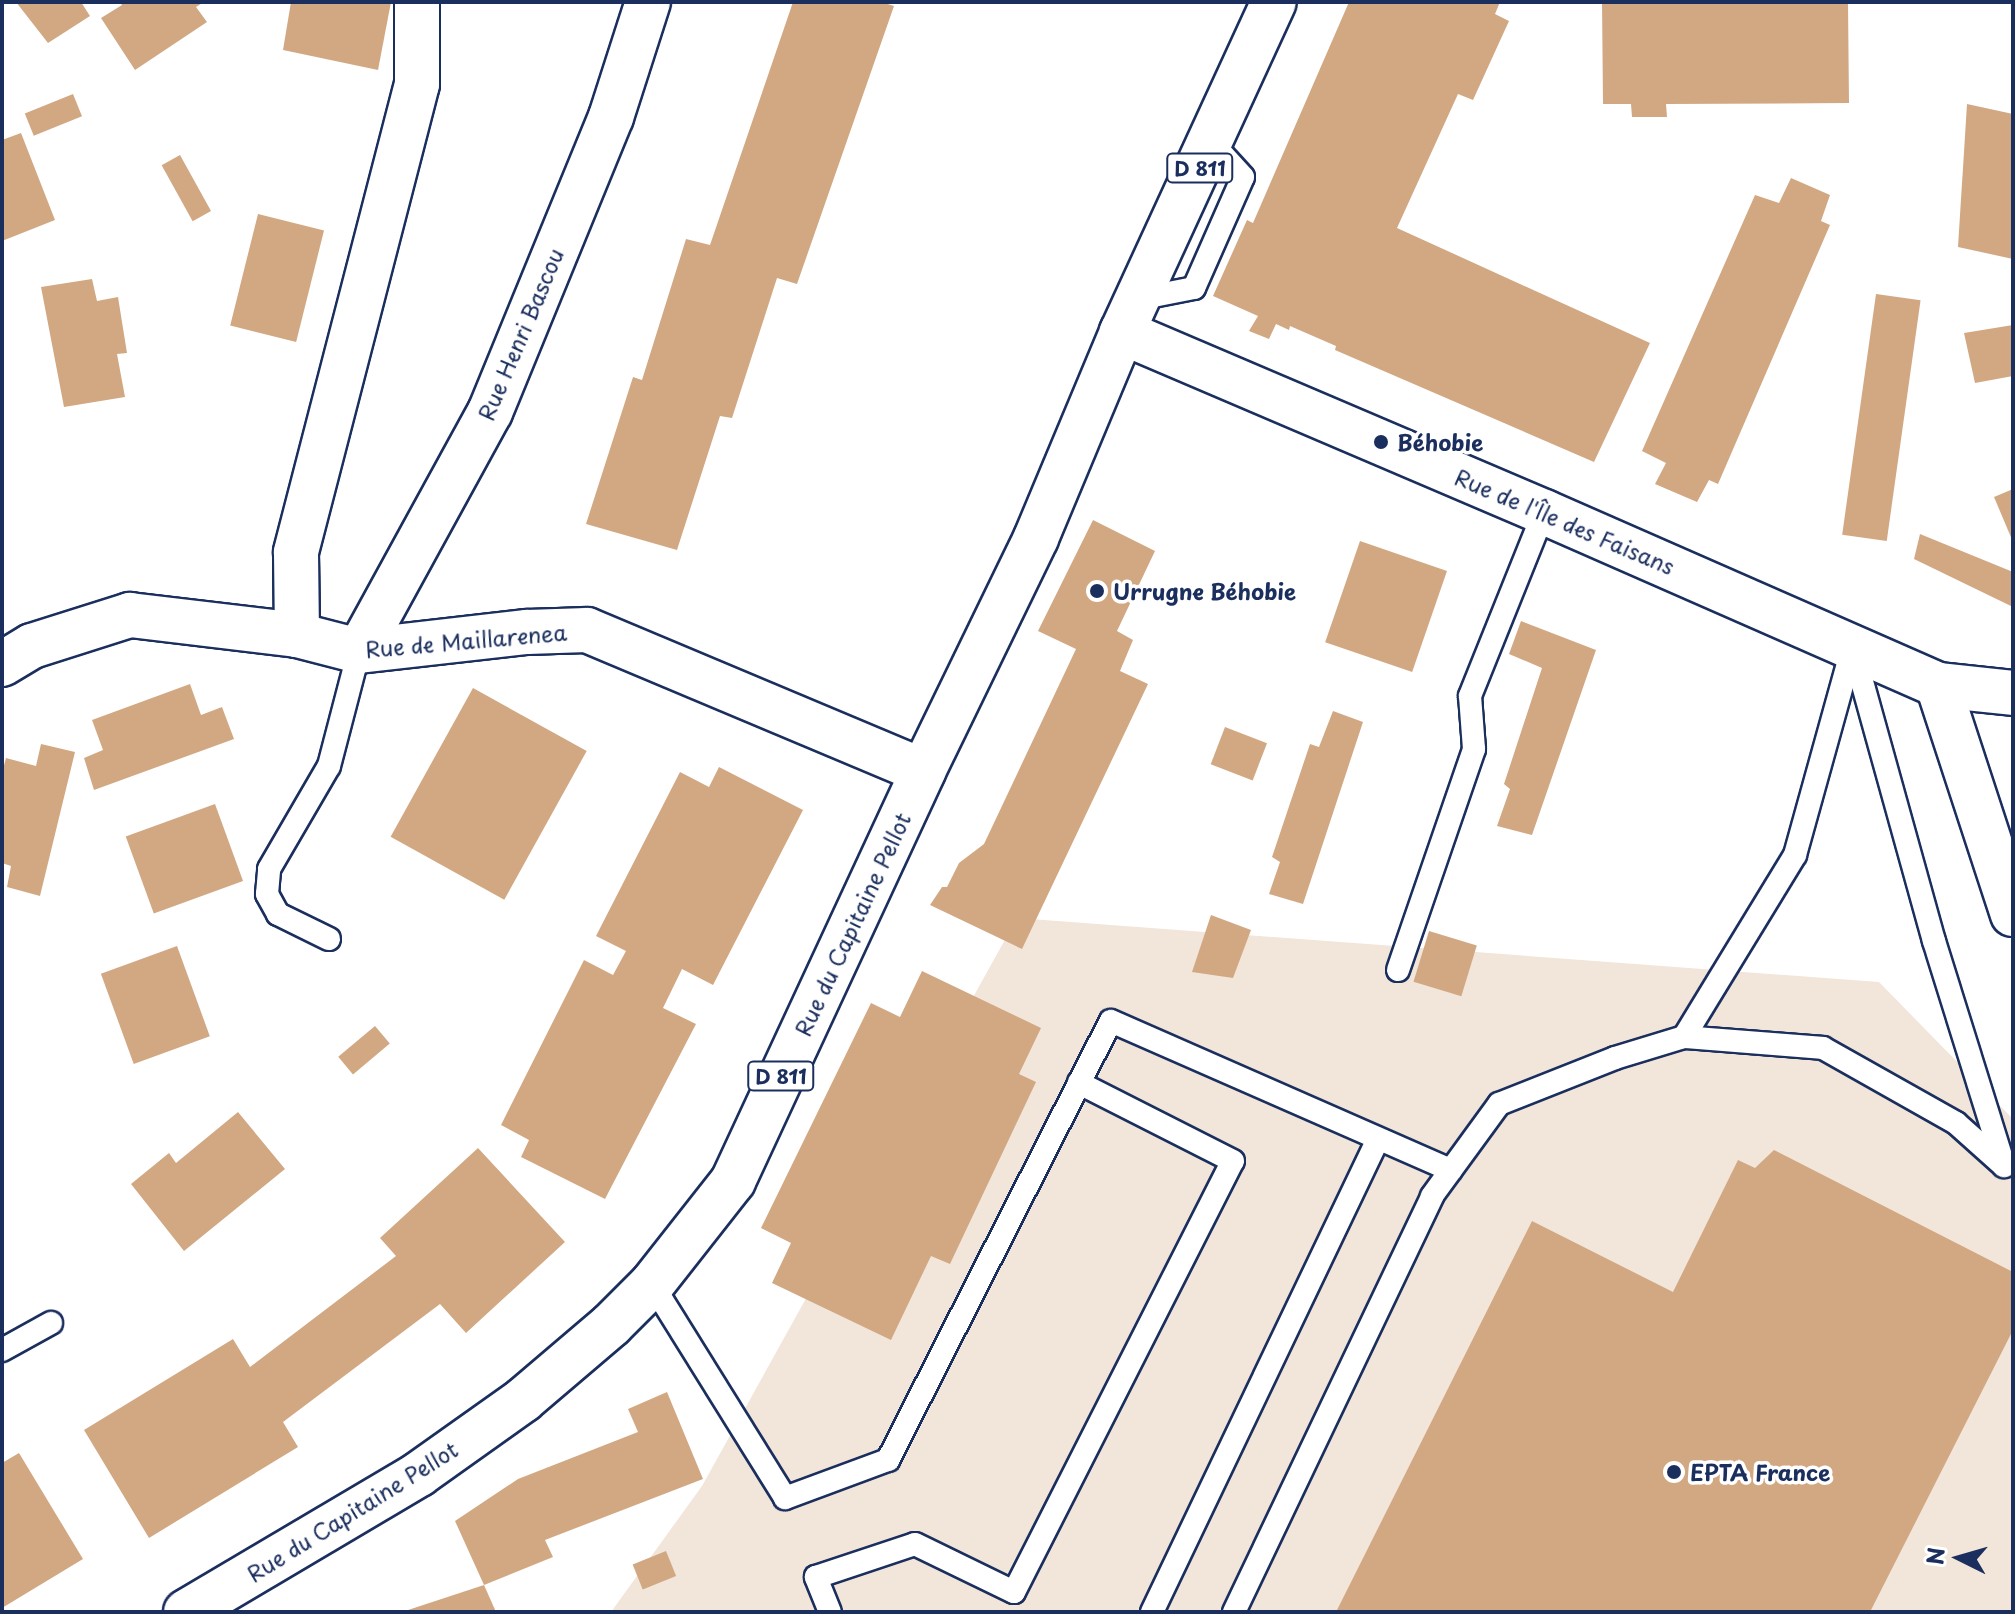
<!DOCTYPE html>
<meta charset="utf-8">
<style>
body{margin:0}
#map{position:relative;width:2015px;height:1614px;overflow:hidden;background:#fff;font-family:"Playpen Sans",sans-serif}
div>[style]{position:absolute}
.built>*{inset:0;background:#f2e5da}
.building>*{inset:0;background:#d2a883;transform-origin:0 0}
.roads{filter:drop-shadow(2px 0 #1b2f5e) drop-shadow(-2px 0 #1b2f5e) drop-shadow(0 2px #1b2f5e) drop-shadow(0 -2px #1b2f5e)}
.service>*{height:22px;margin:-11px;padding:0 11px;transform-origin:11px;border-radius:11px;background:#fff}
.minor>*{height:44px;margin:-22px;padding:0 22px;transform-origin:22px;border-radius:22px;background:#fff}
.primary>*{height:44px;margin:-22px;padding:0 22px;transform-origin:22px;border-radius:22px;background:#fff}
.dots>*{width:22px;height:22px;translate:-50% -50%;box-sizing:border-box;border:4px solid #fff;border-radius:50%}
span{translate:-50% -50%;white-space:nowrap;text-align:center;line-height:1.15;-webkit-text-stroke:7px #fff;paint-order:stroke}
.shield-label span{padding:2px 6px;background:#fff;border:2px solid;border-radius:6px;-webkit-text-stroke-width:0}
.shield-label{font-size:20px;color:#1b2f5e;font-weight:700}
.street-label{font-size:22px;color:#1b2f5e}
.poi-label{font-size:22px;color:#1b2f5e;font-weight:700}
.left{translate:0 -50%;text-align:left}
.frame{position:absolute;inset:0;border:4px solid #1b2f5e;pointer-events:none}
.north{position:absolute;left:1919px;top:1518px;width:80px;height:80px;-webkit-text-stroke:6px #fff;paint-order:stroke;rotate:275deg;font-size:22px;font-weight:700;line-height:32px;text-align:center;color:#1b2f5e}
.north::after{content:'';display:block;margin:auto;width:28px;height:36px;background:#1b2f5e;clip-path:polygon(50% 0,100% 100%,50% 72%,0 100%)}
</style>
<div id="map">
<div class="built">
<div style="clip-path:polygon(1017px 918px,1879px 982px,2013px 1119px,2013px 1612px,611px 1612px,702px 1486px)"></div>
</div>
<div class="building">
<div style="clip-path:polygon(16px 2px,81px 2px,90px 16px,48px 43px)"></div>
<div style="clip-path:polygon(120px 2px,204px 2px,196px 7px,207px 22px,135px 70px,101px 18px,122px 5px)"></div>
<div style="clip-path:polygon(291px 2px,391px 2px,378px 70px,283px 50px)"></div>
<div style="clip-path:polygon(793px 2px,881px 2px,894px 6px,797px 284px,777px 278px,732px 418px,720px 416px,677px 550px,586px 524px,633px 377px,642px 380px,686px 239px,710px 245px)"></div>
<div style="clip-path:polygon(1349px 2px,1500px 2px,1495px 14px,1509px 21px,1473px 100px,1458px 94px,1397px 228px,1650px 343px,1594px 462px,1335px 350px,1336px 346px,1290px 326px,1289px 330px,1276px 324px,1269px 339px,1249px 331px,1258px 316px,1213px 296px,1247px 220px,1253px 223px)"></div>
<div style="clip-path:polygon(1602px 2px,1848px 2px,1849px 103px,1666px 104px,1667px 117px,1632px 117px,1631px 104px,1603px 104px)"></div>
<div style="left:73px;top:94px;width:24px;height:52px;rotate:68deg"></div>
<div style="clip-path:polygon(1967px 104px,2013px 114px,2013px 259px,1958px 247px)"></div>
<div style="clip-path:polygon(21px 133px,55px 220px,2px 241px,2px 140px)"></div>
<div style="left:180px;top:155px;width:64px;height:21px;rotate:61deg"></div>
<div style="clip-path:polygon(1791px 178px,1830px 195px,1821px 221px,1830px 225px,1718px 484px,1709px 480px,1697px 502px,1655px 484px,1666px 463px,1642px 451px,1755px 195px,1779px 203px)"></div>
<div style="left:258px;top:214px;width:68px;height:115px;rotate:14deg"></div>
<div style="clip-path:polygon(92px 279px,97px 301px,118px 297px,127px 353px,117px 354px,125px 397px,64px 407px,41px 287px)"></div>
<div style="left:1876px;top:294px;width:45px;height:243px;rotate:8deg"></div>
<div style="clip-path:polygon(2013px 325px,2013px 376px,1975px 383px,1964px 333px)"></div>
<div style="clip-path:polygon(2013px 489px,2013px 542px,1994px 497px)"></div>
<div style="clip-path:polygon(1093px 520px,1155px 551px,1117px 631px,1133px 640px,1120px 671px,1148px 684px,1022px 949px,930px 905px,942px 887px,947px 887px,959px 863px,984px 844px,1076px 649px,1038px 631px)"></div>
<div style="clip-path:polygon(1920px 534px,2013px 572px,2013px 607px,1914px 559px)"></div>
<div style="left:1360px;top:541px;width:92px;height:107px;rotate:19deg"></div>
<div style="clip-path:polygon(1521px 621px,1596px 650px,1532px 835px,1497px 826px,1510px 789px,1504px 784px,1542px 668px,1509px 654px)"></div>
<div style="clip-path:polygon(190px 684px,201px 715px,222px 707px,234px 739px,94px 790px,84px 758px,103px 750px,92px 720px)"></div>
<div style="left:473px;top:688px;width:130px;height:170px;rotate:29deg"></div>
<div style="clip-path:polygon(1333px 711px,1363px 722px,1303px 904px,1269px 894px,1280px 862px,1272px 857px,1310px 744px,1319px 747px)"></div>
<div style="left:1225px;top:727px;width:45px;height:40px;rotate:21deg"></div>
<div style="clip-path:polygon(41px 744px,75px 752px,40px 896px,7px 887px,11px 866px,2px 863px,2px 773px,6px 758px,36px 766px)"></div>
<div style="clip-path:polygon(719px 767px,803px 810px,713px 985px,682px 969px,663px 1008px,696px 1024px,605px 1199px,521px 1157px,529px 1140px,501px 1125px,584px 960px,613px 975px,626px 951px,596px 936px,680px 772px,709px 787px)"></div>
<div style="left:215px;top:804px;width:82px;height:95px;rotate:70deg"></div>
<div style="clip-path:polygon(1211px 915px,1251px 930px,1233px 978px,1192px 972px)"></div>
<div style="left:1429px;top:931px;width:50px;height:53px;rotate:17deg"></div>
<div style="left:177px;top:946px;width:96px;height:81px;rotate:70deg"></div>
<div style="clip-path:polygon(922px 971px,1041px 1028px,1019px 1074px,1036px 1082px,950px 1264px,931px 1256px,891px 1340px,772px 1283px,791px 1243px,761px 1228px,871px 1003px,900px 1017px)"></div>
<div style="left:375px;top:1026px;width:23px;height:48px;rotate:50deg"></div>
<div style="clip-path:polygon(238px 1112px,285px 1169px,184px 1251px,131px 1184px,169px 1153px,176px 1163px)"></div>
<div style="clip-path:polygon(478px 1148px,565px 1242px,466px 1333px,440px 1304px,283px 1422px,298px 1447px,149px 1538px,84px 1430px,233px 1339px,250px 1367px,396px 1256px,380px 1238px)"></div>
<div style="clip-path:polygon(1774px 1150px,2013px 1272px,2013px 1330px,1870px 1612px,1336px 1612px,1532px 1221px,1673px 1292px,1738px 1160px,1755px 1168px)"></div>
<div style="clip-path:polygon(667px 1392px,703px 1479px,545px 1540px,553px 1557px,484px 1585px,455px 1521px,518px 1479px,638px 1432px,628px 1409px)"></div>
<div style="clip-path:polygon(19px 1453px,83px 1559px,2px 1608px,2px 1463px)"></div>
<div style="left:666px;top:1551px;width:27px;height:36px;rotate:68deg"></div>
<div style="clip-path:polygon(484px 1585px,496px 1612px,405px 1612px,405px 1611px)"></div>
</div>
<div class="roads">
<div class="service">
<div style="left:1138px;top:299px;width:57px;rotate:-11.1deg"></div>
<div style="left:1194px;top:288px;width:121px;rotate:-66.2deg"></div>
<div style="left:1243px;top:177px;width:46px;rotate:-132.4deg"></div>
<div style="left:1853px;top:649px;width:303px;rotate:74.5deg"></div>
<div style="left:1934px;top:941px;width:236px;rotate:72.7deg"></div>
<div style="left:329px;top:939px;width:57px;rotate:-153.9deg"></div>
<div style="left:278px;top:914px;width:23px;rotate:-119deg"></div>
<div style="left:267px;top:894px;width:25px;rotate:-85deg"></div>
<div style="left:269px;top:869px;width:119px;rotate:-59.8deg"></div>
<div style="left:329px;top:766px;width:119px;rotate:-75.4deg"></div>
<div style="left:1398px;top:970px;width:234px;rotate:-71deg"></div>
<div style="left:1474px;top:749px;width:53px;rotate:-94.3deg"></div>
<div style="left:1470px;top:696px;width:198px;rotate:-68.1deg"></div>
<div style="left:1684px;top:1037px;width:139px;rotate:4.5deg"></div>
<div style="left:1823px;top:1048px;width:153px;rotate:29.4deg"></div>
<div style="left:1956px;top:1123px;width:63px;rotate:41.8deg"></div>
<div style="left:652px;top:1284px;width:252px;rotate:58.1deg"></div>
<div style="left:785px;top:1498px;width:110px;rotate:-20.3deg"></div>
<div style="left:888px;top:1460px;width:492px;rotate:-63.1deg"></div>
<div style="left:1111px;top:1021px;width:371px;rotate:23.7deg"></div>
<div style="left:2px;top:1350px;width:56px;rotate:-28.9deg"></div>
<div style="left:830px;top:1612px;width:38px;rotate:-112deg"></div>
<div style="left:816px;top:1577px;width:104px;rotate:-18.4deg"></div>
<div style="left:915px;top:1544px;width:110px;rotate:25.9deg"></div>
<div style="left:1014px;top:1592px;width:483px;rotate:-63.1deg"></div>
<div style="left:1233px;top:1161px;width:173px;rotate:-153.1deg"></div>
<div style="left:1152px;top:1612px;width:524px;rotate:-64.46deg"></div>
<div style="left:1234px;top:1612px;width:461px;rotate:-64.5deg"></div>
<div style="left:1432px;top:1196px;width:114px;rotate:-53.9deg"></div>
<div style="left:1499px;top:1104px;width:125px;rotate:-21.6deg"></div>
<div style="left:1615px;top:1058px;width:72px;rotate:-16.9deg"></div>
<div style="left:1684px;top:1037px;width:213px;rotate:-58.6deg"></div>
<div style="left:1795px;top:855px;width:217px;rotate:-74.5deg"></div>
</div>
<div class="minor">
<div style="left:417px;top:2px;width:82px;rotate:90deg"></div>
<div style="left:417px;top:84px;width:484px;rotate:104.5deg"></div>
<div style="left:296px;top:553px;width:82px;rotate:89.3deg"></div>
<div style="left:297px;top:635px;width:64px;rotate:14.5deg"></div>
<div style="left:359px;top:651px;width:169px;rotate:-6.5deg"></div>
<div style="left:527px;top:632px;width:60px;rotate:-1.9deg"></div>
<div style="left:587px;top:630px;width:364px;rotate:22.8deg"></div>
<div style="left:1122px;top:332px;width:459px;rotate:23.1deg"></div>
<div style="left:1544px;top:512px;width:430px;rotate:23.7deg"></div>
<div style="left:1938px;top:685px;width:75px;rotate:6.1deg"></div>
<div style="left:359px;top:651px;width:273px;rotate:-61.3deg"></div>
<div style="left:490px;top:412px;width:319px;rotate:-67.7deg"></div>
<div style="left:611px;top:117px;width:121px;rotate:-72.2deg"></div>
<div style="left:2px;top:664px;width:35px;rotate:-31deg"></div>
<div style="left:32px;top:646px;width:103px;rotate:-17.6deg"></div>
<div style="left:130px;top:615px;width:168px;rotate:6.8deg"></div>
<div style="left:1938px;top:685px;width:241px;rotate:71.9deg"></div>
</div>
<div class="primary">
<div style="left:186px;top:1612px;width:271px;rotate:-30.6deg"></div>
<div style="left:419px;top:1474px;width:128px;rotate:-35.4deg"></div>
<div style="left:523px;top:1400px;width:116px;rotate:-40.4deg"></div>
<div style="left:611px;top:1325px;width:58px;rotate:-45deg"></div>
<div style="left:652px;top:1284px;width:131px;rotate:-51.8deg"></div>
<div style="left:733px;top:1181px;width:452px;rotate:-65.1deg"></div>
<div style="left:923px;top:771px;width:259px;rotate:-64.1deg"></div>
<div style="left:1036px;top:538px;width:223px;rotate:-67.3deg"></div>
<div style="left:1122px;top:332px;width:363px;rotate:-65.3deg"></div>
</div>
</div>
<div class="dots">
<div style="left:1381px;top:442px;background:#1b2f5e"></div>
<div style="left:1097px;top:591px;background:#1b2f5e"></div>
<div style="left:1674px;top:1472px;background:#1b2f5e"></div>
</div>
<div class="shield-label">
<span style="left:1200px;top:168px">D 811</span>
<span style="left:781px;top:1076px">D 811</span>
</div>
<div class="street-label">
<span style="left:520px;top:334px;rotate:-67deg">Rue Henri Bascou</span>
<span style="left:1565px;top:521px;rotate:23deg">Rue de l'Île des Faisans</span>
<span style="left:466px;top:640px;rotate:-5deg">Rue de Maillarenea</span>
<span style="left:852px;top:924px;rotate:-65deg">Rue du Capitaine Pellot</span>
<span style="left:352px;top:1511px;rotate:-32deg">Rue du Capitaine Pellot</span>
</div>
<div class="poi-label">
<span class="left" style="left:1397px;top:442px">Béhobie</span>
<span class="left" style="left:1113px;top:591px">Urrugne Béhobie</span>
<span class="left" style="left:1690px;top:1472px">EPTA France</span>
</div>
<div class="frame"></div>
<div class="north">N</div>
</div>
